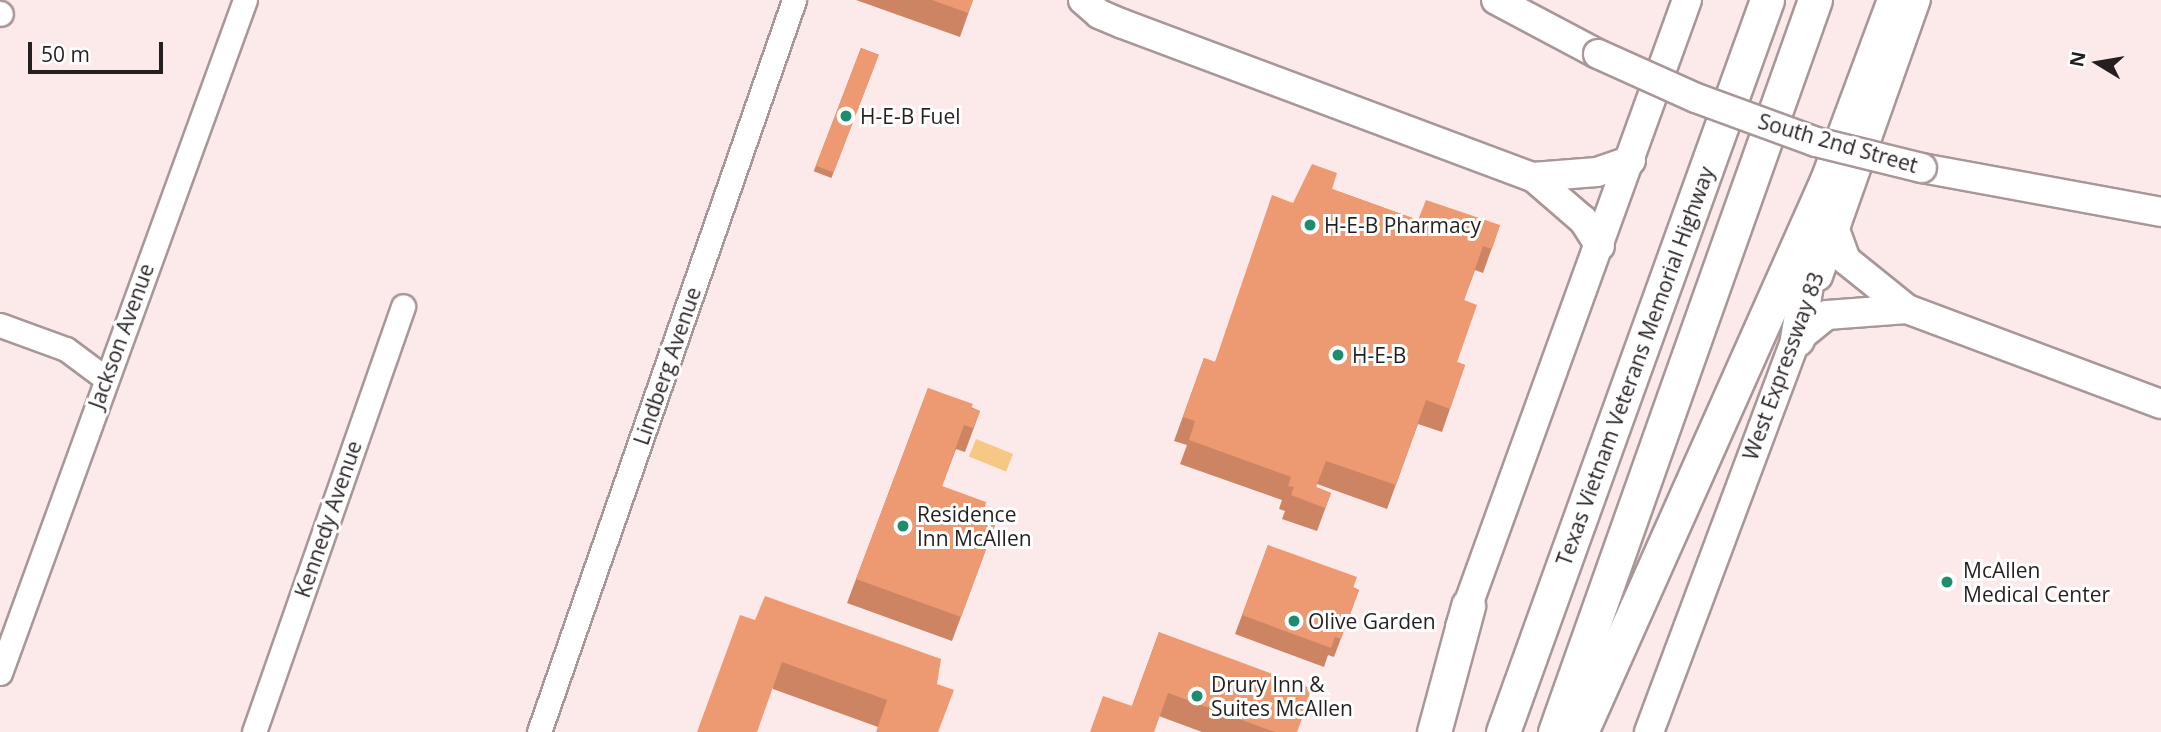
<!DOCTYPE html>
<style>
body{margin:0}
#map{position:relative;width:2161px;height:732px;overflow:hidden;background:#fceaeb;font-family:"Open Sans",sans-serif}
div>[style]{position:absolute}
.green>*{inset:0;background:#f7c883;transform-origin:0 0}
.roads{filter:drop-shadow(2px 0 #a89798) drop-shadow(-2px 0 #a89798) drop-shadow(0 2px #a89798) drop-shadow(0 -2px #a89798)}
.minor>*{height:23px;margin:-11.5px;padding:0 11.5px;transform-origin:11.5px;border-radius:11.5px;background:#fff}
.major>*{height:28px;margin:-14px;padding:0 14px;transform-origin:14px;border-radius:14px;background:#fff}
.highway>*{height:33px;margin:-16.5px;padding:0 16.5px;transform-origin:16.5px;border-radius:16.5px;background:#fff}
.bridges{filter:drop-shadow(2px 0 #a89798) drop-shadow(-2px 0 #a89798) drop-shadow(0 2px #a89798) drop-shadow(0 -2px #a89798)}
.major-bridge>*{height:28px;margin:-14px;padding:0 14px;transform-origin:14px;border-radius:14px;background:#fff}
.wall>*{inset:0;background:#cc8462;transform-origin:0 0}
.building>*{inset:0;background:#ed9972;transform-origin:0 0}
.dots>*{width:19px;height:19px;translate:-50% -50%;box-sizing:border-box;border:4px solid #fff;border-radius:50%}
span{translate:-50% -50%;white-space:nowrap;text-align:center;line-height:1.15;-webkit-text-stroke:6px #fff;paint-order:stroke}
.poi-label{font-size:21px;color:#261f20}
.left{translate:0 -50%;text-align:left}
.street-label{font-size:21px;color:#261f20}
.north{position:absolute;left:2063px;top:28px;width:70px;height:70px;-webkit-text-stroke:5px #fff;paint-order:stroke;rotate:281deg;font-size:19px;font-weight:700;line-height:28px;text-align:center;color:#261f20}
.north::after{content:'';display:block;margin:auto;width:24px;height:32px;background:#261f20;clip-path:polygon(50% 0,100% 100%,50% 72%,0 100%)}
.scale{position:absolute;left:28px;top:42px;width:135px;height:32px;box-sizing:border-box;border:4px solid #261f20;border-top:0;padding-left:9px;font-size:21px;line-height:24px;white-space:nowrap;color:#261f20;-webkit-text-stroke:5px #fff;paint-order:stroke}
</style>
<div id="map">
<div class="green">
<div style="left:976px;top:439px;width:40px;height:19px;rotate:22deg"></div>
</div>
<div class="roads">
<div class="minor">
<div style="left:0;top:13px;width:1px;rotate:45deg"></div>
<div style="left:0;top:325px;width:70px;rotate:20deg"></div>
<div style="left:66px;top:349px;width:49px;rotate:36.6deg"></div>
<div style="left:0;top:673px;width:716px;rotate:-70deg"></div>
<div style="left:254px;top:732px;width:451px;rotate:-70.7deg"></div>
<div style="left:539px;top:732px;width:775px;rotate:-70.79deg"></div>
</div>
<div class="major">
<div style="left:1083px;top:0;width:21px;rotate:41deg"></div>
<div style="left:1099px;top:14px;width:26px;rotate:23deg"></div>
<div style="left:1123px;top:24px;width:438px;rotate:20.5deg"></div>
<div style="left:1533px;top:177px;width:66px;rotate:40.7deg"></div>
<div style="left:1583px;top:220px;width:31px;rotate:57deg"></div>
<div style="left:1496px;top:0;width:115px;rotate:27.9deg"></div>
<div style="left:1922px;top:168px;width:243px;rotate:10.4deg"></div>
<div style="left:1533px;top:177px;width:64px;rotate:-4.5deg"></div>
<div style="left:1597px;top:172px;width:36px;rotate:-19deg"></div>
<div style="left:1834px;top:227px;width:35px;rotate:70deg"></div>
<div style="left:1846px;top:260px;width:78px;rotate:38.8deg"></div>
<div style="left:1907px;top:309px;width:271px;rotate:20.5deg"></div>
<div style="left:1818px;top:276px;width:293px;rotate:-70.5deg"></div>
<div style="left:1797px;top:339px;width:38px;rotate:-39deg"></div>
<div style="left:1827px;top:315px;width:80px;rotate:-4.3deg"></div>
<div style="left:1460px;top:627px;width:667px;rotate:-70.1deg"></div>
<div style="left:1649px;top:732px;width:442px;rotate:-69.5deg"></div>
</div>
<div class="highway">
<div style="left:1797px;top:339px;width:98px;rotate:-80.6deg"></div>
<div style="left:1434px;top:732px;width:131px;rotate:-74.9deg"></div>
<div style="left:1503px;top:732px;width:778px;rotate:-70.17deg"></div>
<div style="left:1555px;top:732px;width:777px;rotate:-70.45deg"></div>
<div style="left:1581px;top:732px;width:604px;rotate:-65.98deg"></div>
<div style="left:1827px;top:180px;width:192px;rotate:-69.6deg"></div>
</div>
</div>
<div class="bridges">
<div class="major-bridge">
<div style="left:1598px;top:54px;width:107px;rotate:24.2deg"></div>
<div style="left:1696px;top:98px;width:128px;rotate:20.1deg"></div>
<div style="left:1816px;top:142px;width:109px;rotate:13.8deg"></div>
</div>
</div>
<div class="wall">
<div style="clip-path:polygon(856px 0,973px 0,960px 37px)"></div>
<div style="left:861px;top:48px;width:19px;height:132px;rotate:21deg"></div>
<div style="clip-path:polygon(1332px 189px,1418px 220px,1500px 225px,1483px 273px,1475px 270px,1464px 300px,1457px 362px,1465px 365px,1442px 432px,1418px 424px,1387px 509px,1317px 484px,1316px 487px,1331px 493px,1317px 531px,1282px 519px,1285px 511px,1279px 509px,1282px 500px,1180px 464px,1187px 445px,1174px 441px,1204px 358px,1215px 362px,1293px 203px)"></div>
<div style="clip-path:polygon(928px 388px,980px 411px,965px 452px,956px 449px,942px 486px,983px 521px,995px 525px,952px 641px,847px 603px)"></div>
<div style="clip-path:polygon(1268px 545px,1359px 590px,1334px 657px,1328px 655px,1324px 667px,1235px 634px)"></div>
<div style="clip-path:polygon(755px 620px,941px 659px,878px 727px,773px 689px)"></div>
<div style="clip-path:polygon(1159px 632px,1297px 732px,1202px 732px,1132px 706px)"></div>
</div>
<div class="building">
<div style="clip-path:polygon(932px 0,973px 0,968px 13px)"></div>
<div style="left:861px;top:48px;width:19px;height:126px;rotate:21deg"></div>
<div style="clip-path:polygon(1312px 164px,1337px 173px,1332px 189px,1418px 220px,1426px 200px,1500px 225px,1492px 249px,1483px 246px,1464px 300px,1477px 305px,1457px 362px,1465px 365px,1450px 409px,1426px 400px,1396px 485px,1326px 461px,1316px 487px,1331px 493px,1325px 508px,1291px 495px,1294px 487px,1288px 486px,1291px 477px,1189px 440px,1195px 421px,1183px 417px,1204px 358px,1215px 362px,1272px 195px,1293px 203px)"></div>
<div style="clip-path:polygon(928px 388px,973px 404px,971px 408px,980px 411px,973px 428px,964px 425px,942px 486px,986px 502px,983px 521px,995px 525px,961px 617px,856px 579px)"></div>
<div style="clip-path:polygon(1268px 545px,1357px 577px,1353px 588px,1359px 590px,1341px 639px,1335px 637px,1331px 648px,1242px 615px)"></div>
<div style="clip-path:polygon(765px 596px,941px 659px,937px 684px,954px 690px,938px 732px,876px 732px,887px 700px,782px 662px,757px 732px,697px 732px,740px 615px,755px 620px)"></div>
<div style="clip-path:polygon(1159px 632px,1313px 689px,1297px 732px,1275px 732px,1168px 693px,1154px 732px,1090px 732px,1103px 696px,1132px 706px)"></div>
</div>
<div class="dots">
<div style="left:846px;top:116px;background:#1e8d6d"></div>
<div style="left:1310px;top:225px;background:#1e8d6d"></div>
<div style="left:1338px;top:355px;background:#1e8d6d"></div>
<div style="left:903px;top:526px;background:#1e8d6d"></div>
<div style="left:1947px;top:582px;background:#1e8d6d"></div>
<div style="left:1294px;top:621px;background:#1e8d6d"></div>
<div style="left:1197px;top:696px;background:#1e8d6d"></div>
</div>
<div class="poi-label">
<span class="left" style="left:860px;top:116px">H-E-B Fuel</span>
<span class="left" style="left:1324px;top:225px">H-E-B Pharmacy</span>
<span class="left" style="left:1352px;top:355px">H-E-B</span>
<span class="left" style="left:917px;top:526px">Residence<br>Inn McAllen</span>
<span class="left" style="left:1963px;top:582px">McAllen<br>Medical Center</span>
<span class="left" style="left:1308px;top:621px">Olive Garden</span>
<span class="left" style="left:1211px;top:696px">Drury Inn &amp;<br>Suites McAllen</span>
</div>
<div class="street-label">
<span style="left:1838px;top:143px;rotate:16deg">South 2nd Street</span>
<span style="left:121px;top:336px;rotate:-70deg">Jackson Avenue</span>
<span style="left:667px;top:366px;rotate:-71deg">Lindberg Avenue</span>
<span style="left:1635px;top:366px;rotate:-70deg">Texas Vietnam Veterans Memorial Highway</span>
<span style="left:1783px;top:366px;rotate:-70deg">West Expressway 83</span>
<span style="left:328px;top:519px;rotate:-71deg">Kennedy Avenue</span>
</div>
<div class="north">N</div>
<div class="scale">50 m</div>
</div>
